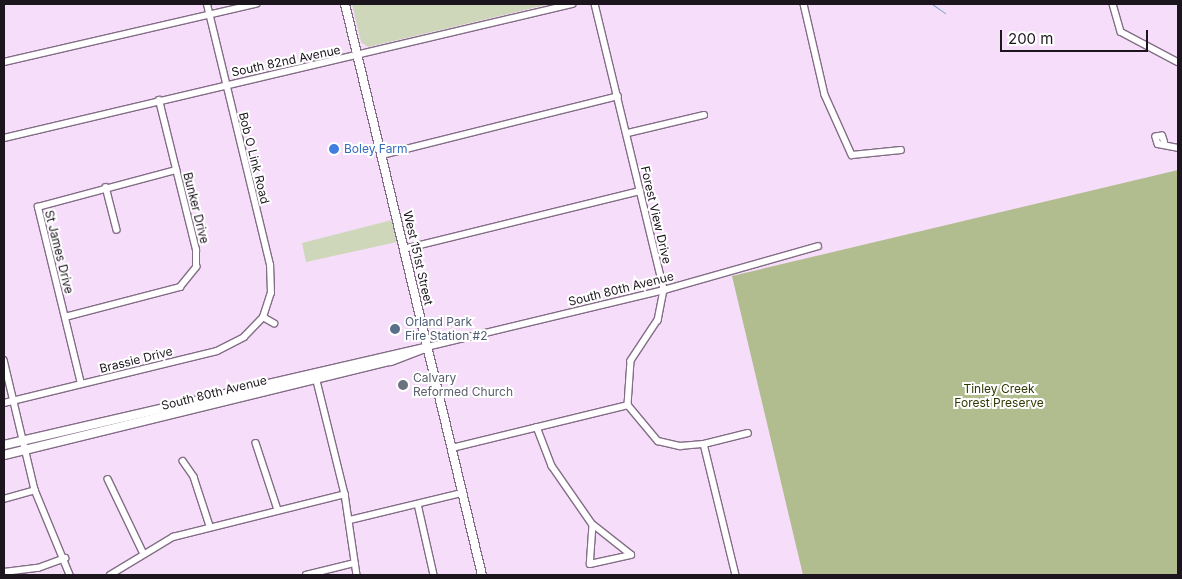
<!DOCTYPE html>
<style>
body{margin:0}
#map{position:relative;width:1182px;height:579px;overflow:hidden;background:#f6defa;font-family:Inter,sans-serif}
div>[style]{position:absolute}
.green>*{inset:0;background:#cfd7ba}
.forest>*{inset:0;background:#b1bc8f}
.stream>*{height:1px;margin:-0.5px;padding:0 0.5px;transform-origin:0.5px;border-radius:0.5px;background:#7eabc7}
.roads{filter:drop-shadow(1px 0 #836d86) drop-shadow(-1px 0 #836d86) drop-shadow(0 1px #836d86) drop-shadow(0 -1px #836d86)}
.minor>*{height:5.5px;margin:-2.75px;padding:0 2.75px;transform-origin:2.75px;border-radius:2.75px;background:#fff}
.tertiary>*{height:8px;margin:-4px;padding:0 4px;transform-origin:4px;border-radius:4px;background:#fff}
.dots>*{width:14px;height:14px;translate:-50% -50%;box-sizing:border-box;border:2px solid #fff;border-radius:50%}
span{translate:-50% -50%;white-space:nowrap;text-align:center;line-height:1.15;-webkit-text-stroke:4px #fff;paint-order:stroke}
.street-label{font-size:12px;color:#1d151e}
.shop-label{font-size:12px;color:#366cbe}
.left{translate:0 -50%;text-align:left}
.service-label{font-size:12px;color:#4e5e75}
.worship-label{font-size:12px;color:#5b616d}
.park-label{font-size:12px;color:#2f3802}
.frame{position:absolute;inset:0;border:5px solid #1d151e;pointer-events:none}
.scale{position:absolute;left:1000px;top:30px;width:148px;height:22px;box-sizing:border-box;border:2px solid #1d151e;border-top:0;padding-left:6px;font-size:15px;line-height:18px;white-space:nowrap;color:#1d151e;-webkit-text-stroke:4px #fff;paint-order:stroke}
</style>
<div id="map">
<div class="green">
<div style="clip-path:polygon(352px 4px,550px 4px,368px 47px,361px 42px)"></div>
<div style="clip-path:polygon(392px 220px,397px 242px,306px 262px,302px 243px)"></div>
</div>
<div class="forest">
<div style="clip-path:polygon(1178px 170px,1178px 575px,803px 575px,732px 276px)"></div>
</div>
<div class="stream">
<div style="left:932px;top:4px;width:16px;rotate:35deg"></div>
</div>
<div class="roads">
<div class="minor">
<div style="left:595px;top:4px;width:294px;rotate:76.4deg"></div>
<div style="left:664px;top:290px;width:31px;rotate:101deg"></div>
<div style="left:658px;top:320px;width:49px;rotate:123.4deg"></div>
<div style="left:631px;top:361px;width:44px;rotate:93.9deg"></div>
<div style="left:628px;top:405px;width:47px;rotate:50.2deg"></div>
<div style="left:658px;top:441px;width:23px;rotate:13deg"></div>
<div style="left:680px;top:446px;width:24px;rotate:-5deg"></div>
<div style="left:704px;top:444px;width:135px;rotate:76.3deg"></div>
<div style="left:804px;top:4px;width:93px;rotate:77deg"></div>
<div style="left:825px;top:95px;width:66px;rotate:65.8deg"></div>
<div style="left:852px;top:155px;width:49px;rotate:-5.8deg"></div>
<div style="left:1113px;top:4px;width:29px;rotate:74deg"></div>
<div style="left:1121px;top:32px;width:64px;rotate:27.8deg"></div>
<div style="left:4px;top:62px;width:259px;rotate:-13deg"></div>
<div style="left:628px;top:133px;width:78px;rotate:-13.3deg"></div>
<div style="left:4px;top:138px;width:584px;rotate:-13.27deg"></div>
<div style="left:1164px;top:142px;width:6px;rotate:-108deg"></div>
<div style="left:1162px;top:136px;width:6px;rotate:171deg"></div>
<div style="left:1156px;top:137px;width:7px;rotate:74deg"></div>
<div style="left:1158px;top:144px;width:20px;rotate:11deg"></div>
<div style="left:382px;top:155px;width:243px;rotate:-14deg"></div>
<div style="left:106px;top:187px;width:44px;rotate:75.7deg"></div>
<div style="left:404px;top:249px;width:243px;rotate:-13.8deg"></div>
<div style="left:65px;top:317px;width:119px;rotate:-14.6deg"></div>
<div style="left:180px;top:287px;width:26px;rotate:-51deg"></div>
<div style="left:196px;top:267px;width:17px;rotate:-90deg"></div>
<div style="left:196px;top:250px;width:154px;rotate:-103.9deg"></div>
<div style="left:263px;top:317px;width:13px;rotate:29deg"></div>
<div style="left:427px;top:347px;width:244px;rotate:-13.5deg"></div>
<div style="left:664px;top:290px;width:160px;rotate:-15.9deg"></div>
<div style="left:4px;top:360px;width:134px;rotate:76.6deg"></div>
<div style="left:35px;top:490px;width:92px;rotate:67.6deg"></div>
<div style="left:316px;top:377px;width:121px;rotate:76.1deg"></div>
<div style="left:345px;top:494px;width:82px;rotate:81.6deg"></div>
<div style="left:81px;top:384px;width:182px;rotate:-103.7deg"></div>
<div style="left:38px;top:207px;width:143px;rotate:-15deg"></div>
<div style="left:4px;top:403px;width:219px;rotate:-13.7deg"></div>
<div style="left:217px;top:351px;width:30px;rotate:-27deg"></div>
<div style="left:244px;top:337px;width:28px;rotate:-46deg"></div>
<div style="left:263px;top:317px;width:25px;rotate:-72deg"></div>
<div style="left:271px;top:293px;width:28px;rotate:-92deg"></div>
<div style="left:270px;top:265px;width:268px;rotate:-103.6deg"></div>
<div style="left:537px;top:427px;width:42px;rotate:69deg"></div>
<div style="left:552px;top:466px;width:72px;rotate:55.2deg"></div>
<div style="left:593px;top:525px;width:39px;rotate:94deg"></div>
<div style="left:590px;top:564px;width:42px;rotate:-12.4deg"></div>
<div style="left:631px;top:555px;width:48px;rotate:-141.7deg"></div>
<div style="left:256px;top:443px;width:71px;rotate:71.8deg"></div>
<div style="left:704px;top:444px;width:45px;rotate:-14deg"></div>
<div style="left:452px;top:448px;width:181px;rotate:-13.7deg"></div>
<div style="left:183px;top:461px;width:19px;rotate:55deg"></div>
<div style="left:194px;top:477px;width:52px;rotate:71.9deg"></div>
<div style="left:108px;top:479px;width:81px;rotate:64.4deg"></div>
<div style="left:4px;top:499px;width:32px;rotate:-16deg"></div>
<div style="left:418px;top:504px;width:73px;rotate:77.3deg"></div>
<div style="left:350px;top:520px;width:115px;rotate:-13.6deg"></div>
<div style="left:4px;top:572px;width:34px;rotate:-7deg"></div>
<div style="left:38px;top:568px;width:29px;rotate:-20deg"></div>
<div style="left:110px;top:575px;width:74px;rotate:-31.1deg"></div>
<div style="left:173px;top:537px;width:177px;rotate:-14deg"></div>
<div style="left:306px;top:575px;width:50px;rotate:-13.8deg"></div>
</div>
<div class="tertiary">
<div style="left:345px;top:4px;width:587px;rotate:76.51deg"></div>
<div style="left:4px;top:445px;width:434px;rotate:-13deg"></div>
<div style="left:4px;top:455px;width:398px;rotate:-13.7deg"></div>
<div style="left:391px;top:361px;width:39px;rotate:-21deg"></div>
</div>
</div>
<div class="dots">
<div style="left:334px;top:149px;background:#3f7fe0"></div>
<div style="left:395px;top:329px;background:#5c6f8a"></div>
<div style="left:403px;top:385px;background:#6b7280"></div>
</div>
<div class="street-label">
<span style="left:286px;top:61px;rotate:-12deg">South 82nd Avenue</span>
<span style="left:254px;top:158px;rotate:76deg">Bob O Link Road</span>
<span style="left:196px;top:208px;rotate:76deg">Bunker Drive</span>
<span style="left:656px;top:215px;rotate:77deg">Forest View Drive</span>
<span style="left:59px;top:252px;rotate:76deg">St James Drive</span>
<span style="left:418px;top:258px;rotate:77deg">West 151st Street</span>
<span style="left:621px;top:289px;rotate:-14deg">South 80th Avenue</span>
<span style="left:136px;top:360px;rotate:-14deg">Brassie Drive</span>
<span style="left:214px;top:393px;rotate:-14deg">South 80th Avenue</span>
</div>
<div class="shop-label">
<span class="left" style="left:344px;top:149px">Boley Farm</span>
</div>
<div class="service-label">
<span class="left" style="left:405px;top:329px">Orland Park<br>Fire Station #2</span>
</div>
<div class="worship-label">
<span class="left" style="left:413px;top:385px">Calvary<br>Reformed Church</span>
</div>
<div class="park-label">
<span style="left:999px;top:396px">Tinley Creek<br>Forest Preserve</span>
</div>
<div class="frame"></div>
<div class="scale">200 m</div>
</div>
